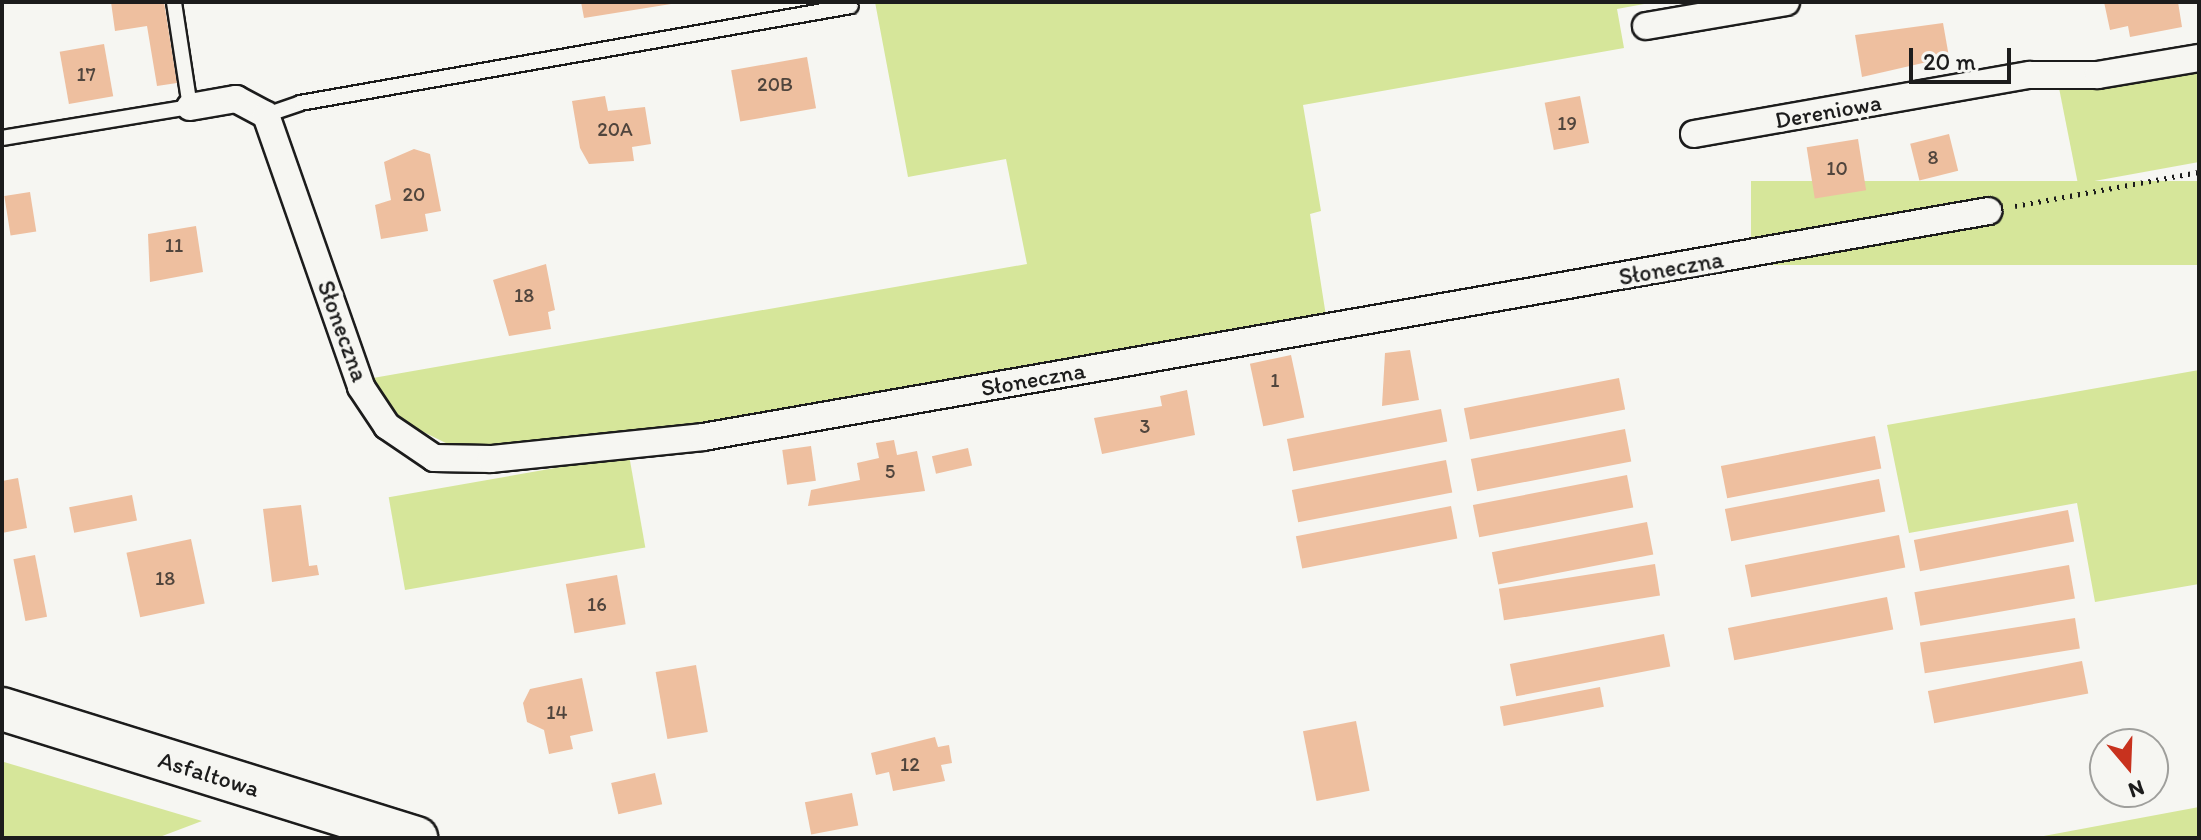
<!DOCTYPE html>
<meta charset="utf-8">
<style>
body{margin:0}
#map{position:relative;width:2201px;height:840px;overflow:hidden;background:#f6f6f2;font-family:Itim,sans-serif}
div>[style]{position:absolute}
.green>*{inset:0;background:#d6e69a;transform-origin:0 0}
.building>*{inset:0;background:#eebf9f;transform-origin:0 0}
.path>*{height:5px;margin-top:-2.5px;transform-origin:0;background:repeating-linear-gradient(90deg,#1c1c1c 0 2px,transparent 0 8px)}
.roads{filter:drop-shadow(2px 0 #1c1c1c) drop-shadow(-2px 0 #1c1c1c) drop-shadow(0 2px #1c1c1c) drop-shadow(0 -2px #1c1c1c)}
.lane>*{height:14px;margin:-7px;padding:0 7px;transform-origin:7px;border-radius:7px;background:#f6f6f2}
.street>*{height:26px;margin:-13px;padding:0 13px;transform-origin:13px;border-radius:13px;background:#f6f6f2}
.primary>*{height:42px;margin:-21px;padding:0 21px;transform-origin:21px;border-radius:21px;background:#f6f6f2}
span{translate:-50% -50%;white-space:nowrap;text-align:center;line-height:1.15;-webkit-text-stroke:8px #f6f6f2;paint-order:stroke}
.number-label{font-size:20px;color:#50453d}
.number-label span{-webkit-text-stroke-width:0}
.street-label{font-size:24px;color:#1c1c1c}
.frame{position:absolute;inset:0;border:4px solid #1c1c1c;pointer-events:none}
.north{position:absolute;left:2089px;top:728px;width:80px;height:80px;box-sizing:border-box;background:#f6f6f2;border:2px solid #9f9f9c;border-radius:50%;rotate:161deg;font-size:22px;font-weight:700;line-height:32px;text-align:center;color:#1c1c1c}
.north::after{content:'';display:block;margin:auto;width:28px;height:36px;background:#c8321e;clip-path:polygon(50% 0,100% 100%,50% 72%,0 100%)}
.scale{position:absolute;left:1909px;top:48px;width:102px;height:36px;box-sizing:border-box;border:4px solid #1c1c1c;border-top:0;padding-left:10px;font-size:24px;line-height:28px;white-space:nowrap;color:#1c1c1c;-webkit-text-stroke:6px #f6f6f2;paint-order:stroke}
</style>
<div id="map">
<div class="green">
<div style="clip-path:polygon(875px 2px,1655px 2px,1617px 9px,1624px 48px,1303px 105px,1321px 211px,1310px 214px,1326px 316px,666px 434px,456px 448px,395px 418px,373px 378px,1027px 264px,1006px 159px,908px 177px)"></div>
<div style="clip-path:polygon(2199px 64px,2199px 162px,2078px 184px,2058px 83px)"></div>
<div style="left:2199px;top:181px;width:84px;height:448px;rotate:90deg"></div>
<div style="clip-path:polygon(2199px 370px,2199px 584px,2095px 602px,2077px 503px,1909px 533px,1887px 425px)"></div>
<div style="left:629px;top:455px;width:94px;height:244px;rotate:80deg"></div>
<div style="clip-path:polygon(2px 763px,4px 762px,202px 821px,157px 838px,2px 838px)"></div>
<div style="clip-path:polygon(2199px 807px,2199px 838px,2033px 838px)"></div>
</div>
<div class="building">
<div style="clip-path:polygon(111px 2px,164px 2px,177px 83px,157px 86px,147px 26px,115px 31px)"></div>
<div style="clip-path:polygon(581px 2px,671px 2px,671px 4px,584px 18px)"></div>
<div style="clip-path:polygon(2104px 2px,2178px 2px,2182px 27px,2130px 37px,2128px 26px,2110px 30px)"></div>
<div style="clip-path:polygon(1943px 23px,1949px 57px,1862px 77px,1855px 35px)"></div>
<div style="left:104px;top:44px;width:53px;height:45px;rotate:80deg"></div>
<div style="left:807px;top:57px;width:52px;height:77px;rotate:80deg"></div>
<div style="clip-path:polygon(605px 96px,608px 111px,645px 107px,651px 144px,632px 147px,634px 161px,589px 164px,580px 148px,572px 101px)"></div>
<div style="left:1580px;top:96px;width:48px;height:36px;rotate:79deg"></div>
<div style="left:1949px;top:134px;width:38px;height:40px;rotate:76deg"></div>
<div style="left:1858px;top:139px;width:52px;height:52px;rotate:81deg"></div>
<div style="clip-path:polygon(414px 149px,430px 154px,441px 211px,425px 214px,428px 231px,381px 239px,375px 205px,391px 200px,384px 162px)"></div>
<div style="left:30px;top:192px;width:40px;height:26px;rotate:81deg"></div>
<div style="clip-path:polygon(196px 226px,203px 272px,150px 282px,148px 234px)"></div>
<div style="clip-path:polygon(546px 264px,555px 310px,548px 312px,551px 329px,509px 336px,493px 280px)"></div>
<div style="clip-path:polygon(1410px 350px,1419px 400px,1382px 406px,1385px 353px)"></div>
<div style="left:1291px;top:355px;width:64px;height:42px;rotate:78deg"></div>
<div style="left:1619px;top:378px;width:32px;height:158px;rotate:79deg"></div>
<div style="clip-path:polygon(1187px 390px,1195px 435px,1102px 454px,1094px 418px,1162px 406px,1160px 396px)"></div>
<div style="left:1441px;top:409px;width:33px;height:157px;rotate:79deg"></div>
<div style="left:1625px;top:429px;width:33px;height:157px;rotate:79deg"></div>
<div style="left:1875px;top:436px;width:33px;height:157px;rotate:79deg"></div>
<div style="clip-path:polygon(894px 440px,897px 455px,917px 451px,925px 491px,808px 506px,811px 490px,860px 480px,857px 463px,879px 458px,876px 443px)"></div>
<div style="left:811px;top:446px;width:35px;height:29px;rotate:82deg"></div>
<div style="left:968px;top:448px;width:18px;height:37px;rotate:77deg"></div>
<div style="left:1446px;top:460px;width:33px;height:157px;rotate:79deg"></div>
<div style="left:1627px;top:475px;width:33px;height:157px;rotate:79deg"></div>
<div style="clip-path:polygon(18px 478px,27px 528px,2px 533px,2px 481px)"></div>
<div style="left:1879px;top:479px;width:33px;height:157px;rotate:79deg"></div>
<div style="left:132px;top:495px;width:26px;height:64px;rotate:79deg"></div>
<div style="clip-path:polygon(301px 505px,309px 566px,317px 565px,319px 575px,272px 582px,263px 509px)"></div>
<div style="left:1451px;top:506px;width:33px;height:158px;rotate:79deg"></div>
<div style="left:2068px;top:510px;width:32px;height:157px;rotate:79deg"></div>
<div style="left:1647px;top:522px;width:33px;height:158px;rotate:79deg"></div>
<div style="left:1899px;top:535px;width:33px;height:157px;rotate:79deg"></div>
<div style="left:191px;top:539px;width:66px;height:66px;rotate:78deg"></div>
<div style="left:35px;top:555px;width:63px;height:22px;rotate:79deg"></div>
<div style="left:1655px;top:564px;width:32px;height:158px;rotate:81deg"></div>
<div style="left:2069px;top:565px;width:34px;height:157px;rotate:80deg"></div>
<div style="left:617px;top:575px;width:50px;height:52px;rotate:80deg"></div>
<div style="left:1887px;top:597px;width:33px;height:162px;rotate:79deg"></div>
<div style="left:2075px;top:618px;width:31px;height:157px;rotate:81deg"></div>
<div style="left:1664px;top:634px;width:33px;height:157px;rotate:79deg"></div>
<div style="left:2082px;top:661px;width:33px;height:157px;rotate:79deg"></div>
<div style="left:696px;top:665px;width:68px;height:41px;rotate:80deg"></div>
<div style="clip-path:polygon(582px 678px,593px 731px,570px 736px,573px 749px,549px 754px,544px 730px,527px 722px,523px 703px,530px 689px)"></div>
<div style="left:1600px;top:687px;width:20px;height:102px;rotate:79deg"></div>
<div style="left:1356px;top:721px;width:71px;height:54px;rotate:79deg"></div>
<div style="clip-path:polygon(935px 737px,938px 747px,949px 745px,952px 763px,941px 765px,945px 781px,893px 791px,889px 772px,876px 775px,871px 753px)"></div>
<div style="left:655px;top:773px;width:32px;height:45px;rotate:77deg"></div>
<div style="left:852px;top:793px;width:33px;height:48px;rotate:79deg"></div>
</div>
<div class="path">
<div style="left:2015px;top:206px;width:187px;rotate:-10.5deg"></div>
</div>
<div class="roads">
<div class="lane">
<div style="left:266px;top:115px;width:36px;rotate:-19deg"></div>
<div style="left:300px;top:103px;width:559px;rotate:-9.98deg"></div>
<div style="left:2px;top:138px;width:191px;rotate:-9.4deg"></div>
<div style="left:190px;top:107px;width:106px;rotate:-98.7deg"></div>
</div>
<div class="street">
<div style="left:1646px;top:26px;width:142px;rotate:-9.7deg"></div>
<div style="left:190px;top:107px;width:47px;rotate:-9.9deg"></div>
<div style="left:236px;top:99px;width:34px;rotate:28deg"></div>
<div style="left:266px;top:115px;width:288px;rotate:70.7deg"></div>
<div style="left:361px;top:387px;width:47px;rotate:56.3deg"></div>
<div style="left:387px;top:426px;width:57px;rotate:34.2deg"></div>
<div style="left:434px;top:458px;width:57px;rotate:1deg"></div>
<div style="left:491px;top:459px;width:213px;rotate:-5.9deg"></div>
<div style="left:703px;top:437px;width:1305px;rotate:-9.97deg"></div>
<div style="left:1694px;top:134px;width:341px;rotate:-10deg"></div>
<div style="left:2030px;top:75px;width:68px"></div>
<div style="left:2098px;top:75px;width:102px;rotate:-9.6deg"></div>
</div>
<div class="primary">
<div style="left:2px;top:709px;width:434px;rotate:17.3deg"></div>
</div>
</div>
<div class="number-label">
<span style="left:86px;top:74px">17</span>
<span style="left:775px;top:84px">20B</span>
<span style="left:1567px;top:123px">19</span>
<span style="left:615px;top:129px">20A</span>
<span style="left:1933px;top:157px">8</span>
<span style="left:1837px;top:168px">10</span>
<span style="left:414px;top:194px">20</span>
<span style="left:174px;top:245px">11</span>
<span style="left:524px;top:295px">18</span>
<span style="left:1275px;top:380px">1</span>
<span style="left:1145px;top:426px">3</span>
<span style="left:890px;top:471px">5</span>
<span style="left:165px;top:578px">18</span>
<span style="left:597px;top:604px">16</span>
<span style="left:557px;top:712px">14</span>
<span style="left:910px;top:764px">12</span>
</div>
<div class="street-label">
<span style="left:1828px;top:111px;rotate:-10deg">Dereniowa</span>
<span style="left:1671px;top:268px;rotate:-10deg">Słoneczna</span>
<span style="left:343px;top:331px;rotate:70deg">Słoneczna</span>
<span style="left:1033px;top:379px;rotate:-10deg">Słoneczna</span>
<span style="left:209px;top:774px;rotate:17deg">Asfaltowa</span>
</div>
<div class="frame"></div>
<div class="north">N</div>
<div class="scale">20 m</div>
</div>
